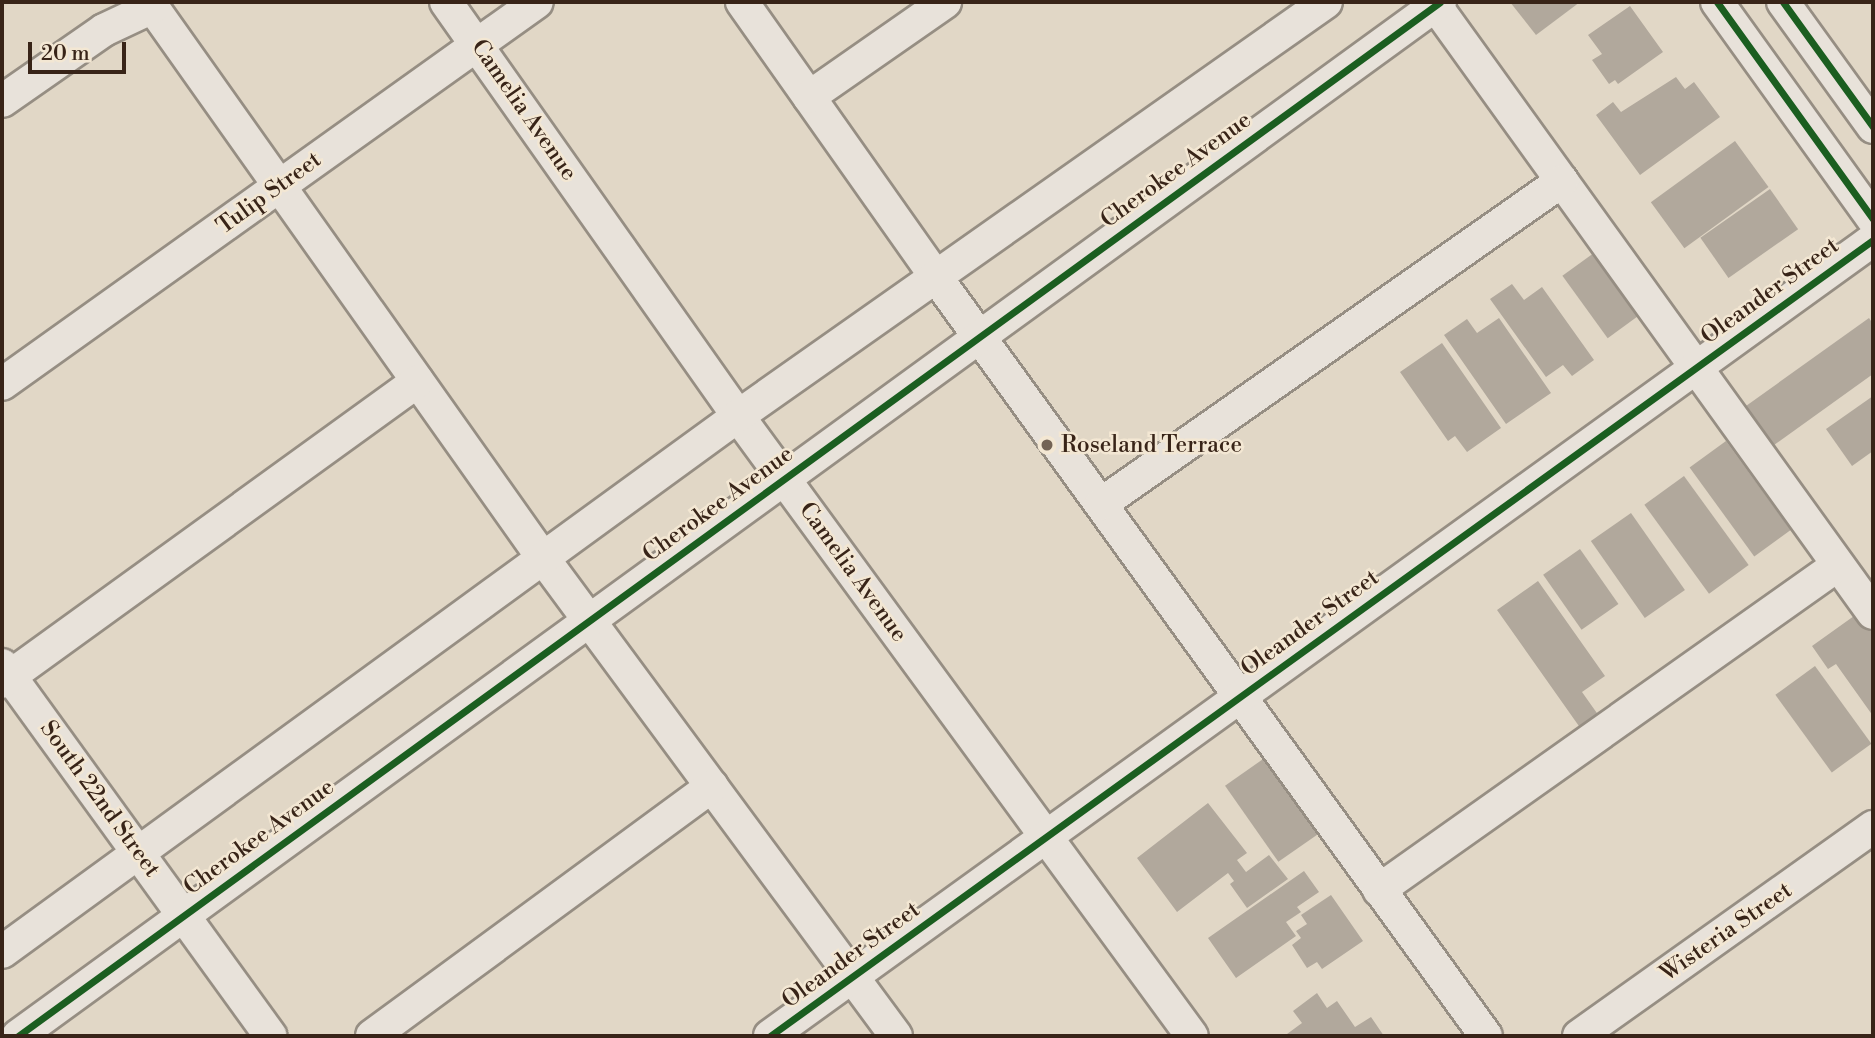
<!DOCTYPE html>
<style>
body{margin:0}
#map{position:relative;width:1875px;height:1038px;overflow:hidden;background:#e1d7c6;font-family:"Libre Bodoni",serif}
div>[style]{position:absolute}
.building>*{inset:0;background:#b1a89c;transform-origin:0 0}
.roads{filter:drop-shadow(2px 0 #968e83) drop-shadow(-2px 0 #968e83) drop-shadow(0 2px #968e83) drop-shadow(0 -2px #968e83)}
.minor>*{height:32px;margin:-16px;padding:0 16px;transform-origin:16px;border-radius:16px;background:#e8e2da}
.cycleway>*{height:7px;margin:-3.5px;padding:0 3.5px;transform-origin:3.5px;border-radius:3.5px;background:#1b5e20}
.dots>*{width:19px;height:19px;translate:-50% -50%;box-sizing:border-box;border:4px solid #f3e7d3;border-radius:50%}
span{translate:-50% -50%;white-space:nowrap;text-align:center;line-height:1.15;-webkit-text-stroke:5px #f3e7d3;paint-order:stroke}
.street-label{font-size:23px;color:#382418}
.poi-label{font-size:23px;color:#382418}
.left{translate:0 -50%;text-align:left}
.frame{position:absolute;inset:0;border:4px solid #382418;pointer-events:none}
.scale{position:absolute;left:28px;top:42px;width:98px;height:32px;box-sizing:border-box;border:4px solid #382418;border-top:0;padding-left:9px;font-size:21px;line-height:24px;white-space:nowrap;color:#382418;-webkit-text-stroke:5px #f3e7d3;paint-order:stroke}
</style>
<div id="map">
<div class="building">
<div style="clip-path:polygon(1510px 2px,1580px 2px,1536px 35px)"></div>
<div style="clip-path:polygon(1630px 6px,1663px 52px,1618px 84px,1615px 80px,1609px 84px,1592px 60px,1602px 54px,1588px 35px)"></div>
<div style="clip-path:polygon(1676px 77px,1685px 89px,1694px 82px,1720px 117px,1640px 175px,1596px 115px,1613px 102px,1621px 112px)"></div>
<div style="left:1735px;top:141px;width:57px;height:104px;rotate:54deg"></div>
<div style="left:1770px;top:189px;width:49px;height:85px;rotate:55deg"></div>
<div style="left:1598px;top:250px;width:77px;height:44px;rotate:54deg"></div>
<div style="clip-path:polygon(1512px 284px,1524px 300px,1542px 287px,1594px 360px,1572px 376px,1563px 365px,1546px 377px,1490px 299px)"></div>
<div style="clip-path:polygon(1499px 318px,1551px 393px,1506px 424px,1444px 335px,1467px 319px,1477px 333px)"></div>
<div style="clip-path:polygon(1869px 318px,1873px 324px,1873px 374px,1774px 445px,1746px 406px)"></div>
<div style="clip-path:polygon(1442px 343px,1501px 428px,1467px 452px,1455px 436px,1448px 441px,1400px 372px)"></div>
<div style="clip-path:polygon(1873px 396px,1873px 451px,1852px 466px,1826px 429px)"></div>
<div style="left:1726px;top:441px;width:110px;height:45px;rotate:54deg"></div>
<div style="left:1684px;top:476px;width:110px;height:49px;rotate:54deg"></div>
<div style="left:1631px;top:513px;width:94px;height:49px;rotate:55deg"></div>
<div style="left:1580px;top:549px;width:67px;height:45px;rotate:55deg"></div>
<div style="clip-path:polygon(1538px 581px,1605px 676px,1582px 692px,1599px 716px,1581px 729px,1497px 610px)"></div>
<div style="clip-path:polygon(1861px 611px,1873px 629px,1873px 716px,1836px 664px,1828px 669px,1812px 646px)"></div>
<div style="left:1815px;top:666px;width:96px;height:49px;rotate:54deg"></div>
<div style="left:1266px;top:757px;width:93px;height:50px;rotate:55deg"></div>
<div style="clip-path:polygon(1208px 803px,1247px 853px,1237px 860px,1246px 872px,1269px 855px,1288px 879px,1247px 908px,1230px 884px,1234px 881px,1228px 873px,1177px 912px,1137px 858px)"></div>
<div style="clip-path:polygon(1304px 871px,1319px 892px,1297px 907px,1301px 912px,1286px 922px,1296px 936px,1236px 978px,1208px 938px)"></div>
<div style="clip-path:polygon(1331px 895px,1363px 941px,1322px 969px,1317px 962px,1307px 968px,1292px 945px,1301px 938px,1296px 931px,1307px 924px,1301px 915px)"></div>
<div style="clip-path:polygon(1317px 993px,1327px 1008px,1337px 1001px,1355px 1027px,1371px 1017px,1384px 1036px,1288px 1036px,1287px 1034px,1302px 1023px,1293px 1011px)"></div>
</div>
<div class="roads">
<div class="minor">
<div style="left:149px;top:2px;width:681px;rotate:54.68deg"></div>
<div style="left:543px;top:558px;width:594px;rotate:53.55deg"></div>
<div style="left:446px;top:2px;width:507px;rotate:54.8deg"></div>
<div style="left:738px;top:416px;width:768px;rotate:53.79deg"></div>
<div style="left:742px;top:2px;width:337px;rotate:54.8deg"></div>
<div style="left:936px;top:277px;width:937px;rotate:54.07deg"></div>
<div style="left:1433px;top:2px;width:753px;rotate:54.24deg"></div>
<div style="left:1717px;top:2px;width:267px;rotate:54.3deg"></div>
<div style="left:1783px;top:2px;width:154px;rotate:54.2deg"></div>
<div style="left:809px;top:97px;width:166px;rotate:-34.9deg"></div>
<div style="left:2px;top:101px;width:124px;rotate:-34.8deg"></div>
<div style="left:104px;top:30px;width:54px;rotate:-25.1deg"></div>
<div style="left:2px;top:384px;width:657px;rotate:-35.53deg"></div>
<div style="left:1101px;top:504px;width:563px;rotate:-35.02deg"></div>
<div style="left:2px;top:665px;width:458px;rotate:54.1deg"></div>
<div style="left:2px;top:682px;width:513px;rotate:-35.89deg"></div>
<div style="left:1379px;top:890px;width:562px;rotate:-35.3deg"></div>
<div style="left:2px;top:952px;width:910px;rotate:-36.06deg"></div>
<div style="left:738px;top:416px;width:719px;rotate:-35.15deg"></div>
<div style="left:18px;top:1036px;width:1758px;rotate:-36.02deg"></div>
<div style="left:372px;top:1036px;width:422px;rotate:-36.3deg"></div>
<div style="left:770px;top:1036px;width:1360px;rotate:-35.82deg"></div>
<div style="left:1579px;top:1036px;width:361px;rotate:-35.4deg"></div>
</div>
</div>
<div class="cycleway">
<div style="left:1717px;top:2px;width:267px;rotate:54.3deg"></div>
<div style="left:1783px;top:2px;width:154px;rotate:54.2deg"></div>
<div style="left:18px;top:1036px;width:1758px;rotate:-36.02deg"></div>
<div style="left:770px;top:1036px;width:1360px;rotate:-35.82deg"></div>
</div>
<div class="dots">
<div style="left:1047px;top:445px;background:#736355"></div>
</div>
<div class="street-label">
<span style="left:524px;top:110px;rotate:55deg">Camelia Avenue</span>
<span style="left:1176px;top:170px;rotate:-36deg">Cherokee Avenue</span>
<span style="left:269px;top:193px;rotate:-36deg">Tulip Street</span>
<span style="left:1770px;top:291px;rotate:-36deg">Oleander Street</span>
<span style="left:718px;top:504px;rotate:-36deg">Cherokee Avenue</span>
<span style="left:853px;top:572px;rotate:54deg">Camelia Avenue</span>
<span style="left:1310px;top:623px;rotate:-36deg">Oleander Street</span>
<span style="left:100px;top:799px;rotate:54deg">South 22nd Street</span>
<span style="left:259px;top:837px;rotate:-36deg">Cherokee Avenue</span>
<span style="left:1726px;top:932px;rotate:-35deg">Wisteria Street</span>
<span style="left:851px;top:955px;rotate:-36deg">Oleander Street</span>
</div>
<div class="poi-label">
<span class="left" style="left:1061px;top:445px">Roseland Terrace</span>
</div>
<div class="frame"></div>
<div class="scale">20 m</div>
</div>
